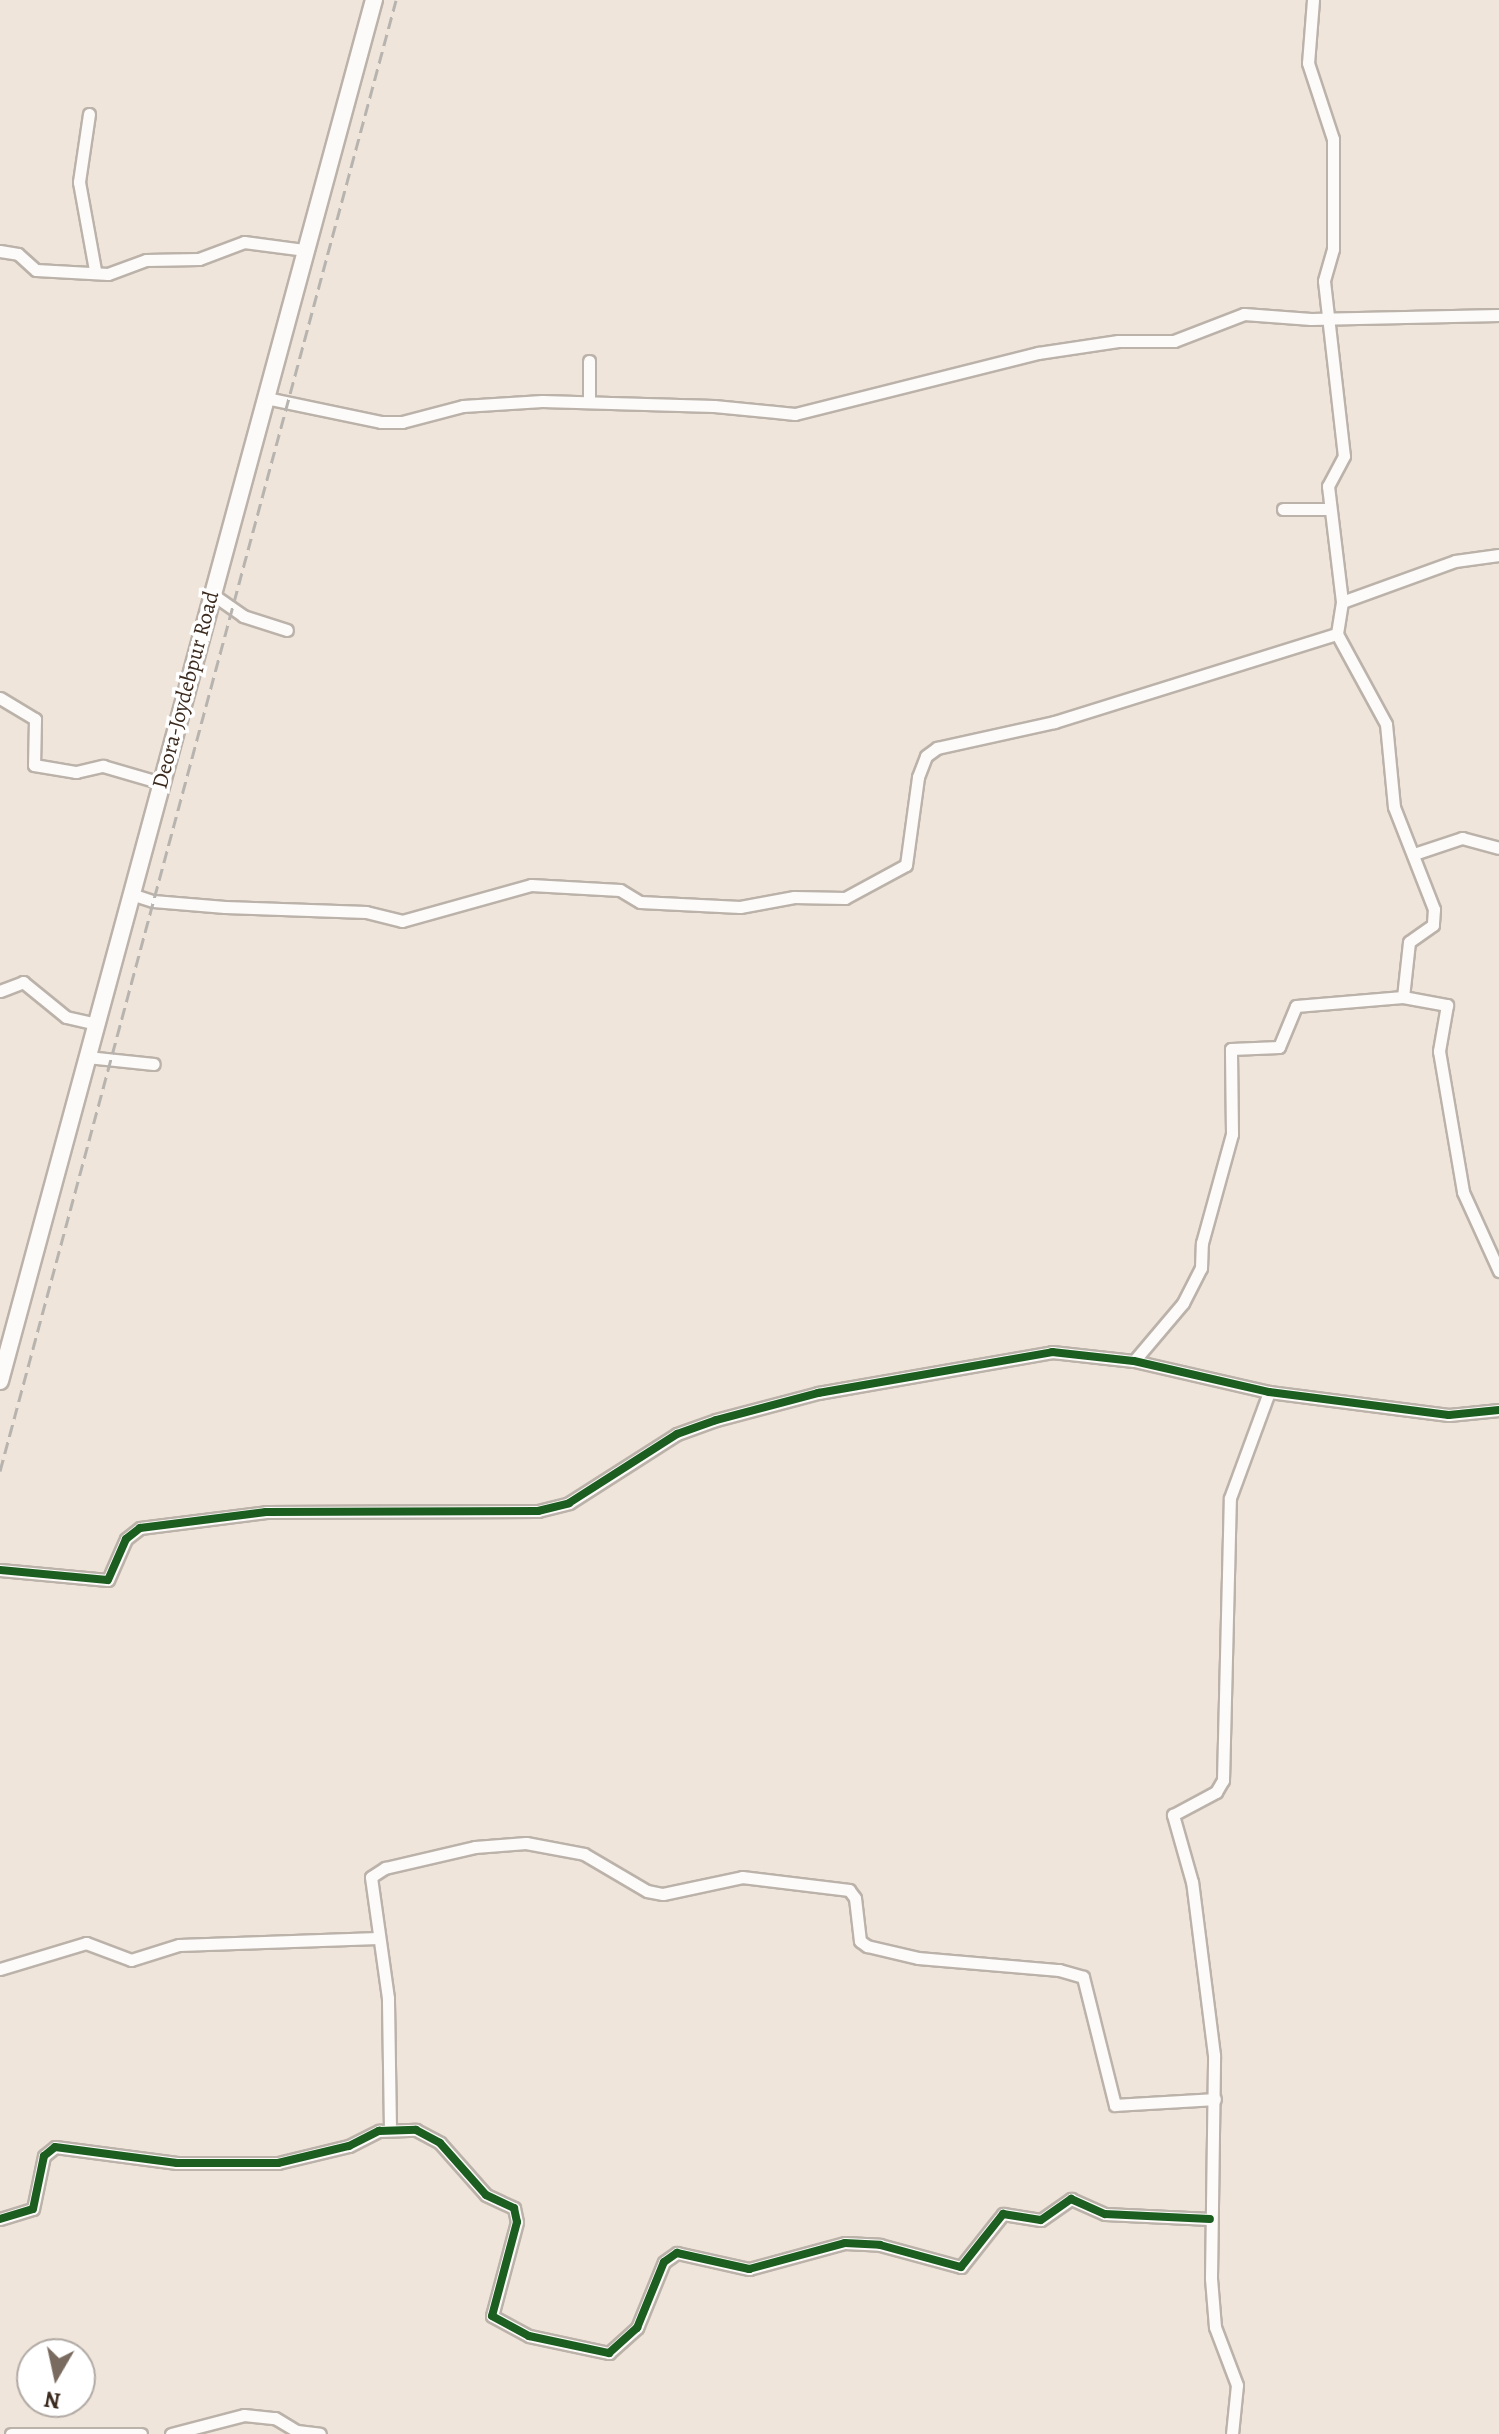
<!DOCTYPE html>
<style>
body{margin:0}
#map{position:relative;width:1499px;height:2434px;overflow:hidden;background:#f0e5da;font-family:Alegreya,serif}
div>[style]{position:absolute}
.roads{filter:drop-shadow(2px 0 #bbb2aa) drop-shadow(-2px 0 #bbb2aa) drop-shadow(0 2px #bbb2aa) drop-shadow(0 -2px #bbb2aa)}
.street>*{height:11px;margin:-5.5px;padding:0 5.5px;transform-origin:5.5px;border-radius:5.5px;background:#fdfbf9}
.secondary>*{height:16px;margin:-8px;padding:0 8px;transform-origin:8px;border-radius:8px;background:#fdfbf9}
.rail>*{height:3px;margin-top:-1.5px;transform-origin:0;background:repeating-linear-gradient(90deg,#b7b4b0 0 12px,transparent 0 18px)}
.cycleway>*{height:8px;margin:-4px;padding:0 4px;transform-origin:4px;border-radius:4px;background:#1b5e20}
span{translate:-50% -50%;white-space:nowrap;text-align:center;line-height:1.15;-webkit-text-stroke:7px #fff;paint-order:stroke}
.street-label{font-size:22px;color:#3b2a1e}
.north{position:absolute;left:16px;top:2338px;width:80px;height:80px;box-sizing:border-box;background:#fff;border:2px solid #b1aaa5;border-radius:50%;rotate:189deg;font-size:22px;font-weight:700;line-height:32px;text-align:center;color:#3b2a1e}
.north::after{content:'';display:block;margin:auto;width:28px;height:36px;background:#7a6b60;clip-path:polygon(50% 0,100% 100%,50% 72%,0 100%)}
</style>
<div id="map">
<div class="roads">
<div class="street">
<div style="left:1313px;top:0;width:63px;rotate:94.5deg"></div>
<div style="left:1308px;top:63px;width:80px;rotate:71.8deg"></div>
<div style="left:1333px;top:139px;width:110px;rotate:90deg"></div>
<div style="left:1333px;top:249px;width:33px;rotate:106deg"></div>
<div style="left:1324px;top:281px;width:176px;rotate:83.5deg"></div>
<div style="left:1344px;top:456px;width:34px;rotate:118deg"></div>
<div style="left:1328px;top:486px;width:117px;rotate:83.1deg"></div>
<div style="left:1342px;top:602px;width:32px;rotate:99deg"></div>
<div style="left:1337px;top:634px;width:102px;rotate:61.4deg"></div>
<div style="left:1386px;top:724px;width:83px;rotate:84.5deg"></div>
<div style="left:1394px;top:807px;width:110px;rotate:68.6deg"></div>
<div style="left:1434px;top:909px;width:16px;rotate:94deg"></div>
<div style="left:1433px;top:925px;width:29px;rotate:145deg"></div>
<div style="left:1409px;top:942px;width:55px;rotate:96.2deg"></div>
<div style="left:89px;top:114px;width:69px;rotate:98.4deg"></div>
<div style="left:79px;top:182px;width:89px;rotate:79.7deg"></div>
<div style="left:0;top:251px;width:18px;rotate:9deg"></div>
<div style="left:18px;top:254px;width:24px;rotate:42deg"></div>
<div style="left:36px;top:270px;width:72px;rotate:3.2deg"></div>
<div style="left:108px;top:274px;width:40px;rotate:-20.2deg"></div>
<div style="left:146px;top:260px;width:53px;rotate:-1.1deg"></div>
<div style="left:199px;top:259px;width:48px;rotate:-20.7deg"></div>
<div style="left:244px;top:242px;width:62px;rotate:7.5deg"></div>
<div style="left:266px;top:398px;width:117px;rotate:11.8deg"></div>
<div style="left:381px;top:422px;width:21px"></div>
<div style="left:402px;top:422px;width:63px;rotate:-14.7deg"></div>
<div style="left:463px;top:406px;width:79px;rotate:-3.6deg"></div>
<div style="left:542px;top:401px;width:172px;rotate:1.7deg"></div>
<div style="left:714px;top:406px;width:81px;rotate:5.6deg"></div>
<div style="left:795px;top:414px;width:251px;rotate:-14.1deg"></div>
<div style="left:1038px;top:353px;width:81px;rotate:-8.5deg"></div>
<div style="left:1118px;top:341px;width:56px"></div>
<div style="left:1174px;top:341px;width:75px;rotate:-21.1deg"></div>
<div style="left:1244px;top:314px;width:67px;rotate:4.3deg"></div>
<div style="left:1311px;top:319px;width:188px;rotate:-1.2deg"></div>
<div style="left:589px;top:400px;width:39px;rotate:-90deg"></div>
<div style="left:1283px;top:509px;width:45px"></div>
<div style="left:212px;top:594px;width:38px;rotate:35deg"></div>
<div style="left:243px;top:616px;width:46px;rotate:17.7deg"></div>
<div style="left:1342px;top:602px;width:120px;rotate:-19.9deg"></div>
<div style="left:1455px;top:561px;width:44px;rotate:-7.8deg"></div>
<div style="left:0;top:698px;width:41px;rotate:31deg"></div>
<div style="left:35px;top:719px;width:46px;rotate:91.2deg"></div>
<div style="left:34px;top:765px;width:43px;rotate:9.5deg"></div>
<div style="left:76px;top:772px;width:28px;rotate:-13deg"></div>
<div style="left:103px;top:766px;width:60px;rotate:16.3deg"></div>
<div style="left:1414px;top:854px;width:51px;rotate:-18.4deg"></div>
<div style="left:1462px;top:838px;width:38px;rotate:15deg"></div>
<div style="left:131px;top:894px;width:23px;rotate:18deg"></div>
<div style="left:153px;top:901px;width:72px;rotate:4.8deg"></div>
<div style="left:225px;top:907px;width:141px;rotate:2deg"></div>
<div style="left:366px;top:912px;width:37px;rotate:14deg"></div>
<div style="left:402px;top:921px;width:134px;rotate:-15.6deg"></div>
<div style="left:531px;top:885px;width:89px;rotate:3.2deg"></div>
<div style="left:620px;top:890px;width:23px;rotate:31deg"></div>
<div style="left:640px;top:902px;width:100px;rotate:2.9deg"></div>
<div style="left:740px;top:907px;width:55px;rotate:-10.5deg"></div>
<div style="left:794px;top:897px;width:51px;rotate:1.1deg"></div>
<div style="left:845px;top:898px;width:69px;rotate:-28.4deg"></div>
<div style="left:906px;top:865px;width:89px;rotate:-82.2deg"></div>
<div style="left:918px;top:777px;width:22px;rotate:-69deg"></div>
<div style="left:926px;top:756px;width:14px;rotate:-36deg"></div>
<div style="left:937px;top:748px;width:120px;rotate:-12.5deg"></div>
<div style="left:1054px;top:722px;width:296px;rotate:-17.3deg"></div>
<div style="left:0;top:991px;width:25px;rotate:-21deg"></div>
<div style="left:23px;top:982px;width:55px;rotate:39.1deg"></div>
<div style="left:66px;top:1017px;width:31px;rotate:13deg"></div>
<div style="left:87px;top:1057px;width:67px;rotate:6deg"></div>
<div style="left:1134px;top:1361px;width:76px;rotate:-49.8deg"></div>
<div style="left:1183px;top:1303px;width:39px;rotate:-63deg"></div>
<div style="left:1201px;top:1268px;width:25px;rotate:-88deg"></div>
<div style="left:1202px;top:1243px;width:113px;rotate:-74.6deg"></div>
<div style="left:1232px;top:1134px;width:85px;rotate:-90.7deg"></div>
<div style="left:1231px;top:1049px;width:48px;rotate:-2.4deg"></div>
<div style="left:1279px;top:1047px;width:44px;rotate:-67.5deg"></div>
<div style="left:1296px;top:1006px;width:107px;rotate:-4.8deg"></div>
<div style="left:1403px;top:997px;width:45px;rotate:10.3deg"></div>
<div style="left:1447px;top:1005px;width:47px;rotate:99.9deg"></div>
<div style="left:1439px;top:1051px;width:143px;rotate:80.3deg"></div>
<div style="left:1463px;top:1192px;width:87px;rotate:65.5deg"></div>
<div style="left:0;top:1570px;width:108px;rotate:5.3deg"></div>
<div style="left:108px;top:1580px;width:45px;rotate:-66.3deg"></div>
<div style="left:126px;top:1539px;width:18px;rotate:-38deg"></div>
<div style="left:140px;top:1528px;width:127px;rotate:-7.2deg"></div>
<div style="left:266px;top:1512px;width:272px;rotate:-0.2deg"></div>
<div style="left:538px;top:1511px;width:32px;rotate:-14deg"></div>
<div style="left:569px;top:1503px;width:128px;rotate:-32.6deg"></div>
<div style="left:677px;top:1434px;width:41px;rotate:-19.7deg"></div>
<div style="left:716px;top:1420px;width:106px;rotate:-14.8deg"></div>
<div style="left:818px;top:1393px;width:238px;rotate:-9.9deg"></div>
<div style="left:1052px;top:1352px;width:82px;rotate:6.3deg"></div>
<div style="left:1134px;top:1361px;width:139px;rotate:12.9deg"></div>
<div style="left:1269px;top:1392px;width:181px;rotate:7.3deg"></div>
<div style="left:1449px;top:1415px;width:50px;rotate:-5.7deg"></div>
<div style="left:0;top:1969px;width:90px;rotate:-16.8deg"></div>
<div style="left:86px;top:1943px;width:48px;rotate:20.7deg"></div>
<div style="left:131px;top:1960px;width:50px;rotate:-17.4deg"></div>
<div style="left:179px;top:1945px;width:199px;rotate:-2deg"></div>
<div style="left:390px;top:2129px;width:131px;rotate:-90.9deg"></div>
<div style="left:388px;top:1998px;width:122px;rotate:-98deg"></div>
<div style="left:371px;top:1877px;width:17px;rotate:-33deg"></div>
<div style="left:385px;top:1868px;width:92px;rotate:-13.1deg"></div>
<div style="left:475px;top:1847px;width:51px;rotate:-4.5deg"></div>
<div style="left:526px;top:1843px;width:59px;rotate:10.7deg"></div>
<div style="left:584px;top:1854px;width:73px;rotate:30.4deg"></div>
<div style="left:647px;top:1891px;width:16px;rotate:11deg"></div>
<div style="left:663px;top:1894px;width:81px;rotate:-12.1deg"></div>
<div style="left:742px;top:1877px;width:108px;rotate:6.9deg"></div>
<div style="left:849px;top:1890px;width:10px;rotate:53deg"></div>
<div style="left:855px;top:1898px;width:43px;rotate:83.4deg"></div>
<div style="left:860px;top:1941px;width:9px;rotate:36deg"></div>
<div style="left:867px;top:1946px;width:52px;rotate:13.2deg"></div>
<div style="left:918px;top:1958px;width:142px;rotate:4.9deg"></div>
<div style="left:1059px;top:1970px;width:25px;rotate:16deg"></div>
<div style="left:1083px;top:1977px;width:132px;rotate:76deg"></div>
<div style="left:1115px;top:2105px;width:100px;rotate:-3.4deg"></div>
<div style="left:0;top:2219px;width:34px;rotate:-17deg"></div>
<div style="left:33px;top:2209px;width:54px;rotate:-78.3deg"></div>
<div style="left:44px;top:2156px;width:14px;rotate:-39deg"></div>
<div style="left:55px;top:2147px;width:123px;rotate:7.5deg"></div>
<div style="left:177px;top:2163px;width:101px"></div>
<div style="left:278px;top:2163px;width:73px;rotate:-13.5deg"></div>
<div style="left:349px;top:2146px;width:34px;rotate:-27deg"></div>
<div style="left:379px;top:2131px;width:37px;rotate:-2deg"></div>
<div style="left:416px;top:2130px;width:27px;rotate:28deg"></div>
<div style="left:440px;top:2143px;width:69px;rotate:48.5deg"></div>
<div style="left:486px;top:2195px;width:31px;rotate:25deg"></div>
<div style="left:514px;top:2208px;width:14px;rotate:78deg"></div>
<div style="left:517px;top:2222px;width:97px;rotate:104.9deg"></div>
<div style="left:492px;top:2316px;width:42px;rotate:28.4deg"></div>
<div style="left:529px;top:2336px;width:82px;rotate:12deg"></div>
<div style="left:609px;top:2353px;width:38px;rotate:-42deg"></div>
<div style="left:637px;top:2328px;width:71px;rotate:-67.8deg"></div>
<div style="left:664px;top:2262px;width:16px;rotate:-35deg"></div>
<div style="left:677px;top:2253px;width:74px;rotate:12.5deg"></div>
<div style="left:749px;top:2269px;width:99px;rotate:-15.2deg"></div>
<div style="left:845px;top:2243px;width:35px;rotate:3deg"></div>
<div style="left:880px;top:2245px;width:84px;rotate:15.2deg"></div>
<div style="left:961px;top:2267px;width:68px;rotate:-51.6deg"></div>
<div style="left:1003px;top:2214px;width:38px;rotate:9deg"></div>
<div style="left:1041px;top:2220px;width:37px;rotate:-35deg"></div>
<div style="left:1071px;top:2199px;width:37px;rotate:24deg"></div>
<div style="left:1105px;top:2214px;width:105px;rotate:2.7deg"></div>
<div style="left:11px;top:2434px;width:130px"></div>
<div style="left:171px;top:2434px;width:75px;rotate:-14.6deg"></div>
<div style="left:244px;top:2415px;width:31px;rotate:6deg"></div>
<div style="left:275px;top:2418px;width:26px;rotate:31deg"></div>
<div style="left:297px;top:2431px;width:23px;rotate:7deg"></div>
<div style="left:1232px;top:2434px;width:49px;rotate:-84.2deg"></div>
<div style="left:1237px;top:2385px;width:62px;rotate:-110.8deg"></div>
<div style="left:1215px;top:2327px;width:49px;rotate:-94.7deg"></div>
<div style="left:1211px;top:2278px;width:223px;rotate:-89.2deg"></div>
<div style="left:1214px;top:2055px;width:174px;rotate:-97.2deg"></div>
<div style="left:1192px;top:1882px;width:70px;rotate:-105.8deg"></div>
<div style="left:1173px;top:1815px;width:49px;rotate:-28.1deg"></div>
<div style="left:1216px;top:1792px;width:14px;rotate:-60deg"></div>
<div style="left:1223px;top:1780px;width:282px;rotate:-88.6deg"></div>
<div style="left:1230px;top:1498px;width:113px;rotate:-69.8deg"></div>
</div>
<div class="secondary">
<div style="left:0;top:1381px;width:1431px;rotate:-74.85deg"></div>
</div>
</div>
<div class="rail">
<div style="left:0;top:1471px;width:1523px;rotate:-74.93deg"></div>
</div>
<div class="cycleway">
<div style="left:0;top:1570px;width:108px;rotate:5.3deg"></div>
<div style="left:108px;top:1580px;width:45px;rotate:-66.3deg"></div>
<div style="left:126px;top:1539px;width:18px;rotate:-38deg"></div>
<div style="left:140px;top:1528px;width:127px;rotate:-7.2deg"></div>
<div style="left:266px;top:1512px;width:272px;rotate:-0.2deg"></div>
<div style="left:538px;top:1511px;width:32px;rotate:-14deg"></div>
<div style="left:569px;top:1503px;width:128px;rotate:-32.6deg"></div>
<div style="left:677px;top:1434px;width:41px;rotate:-19.7deg"></div>
<div style="left:716px;top:1420px;width:106px;rotate:-14.8deg"></div>
<div style="left:818px;top:1393px;width:238px;rotate:-9.9deg"></div>
<div style="left:1052px;top:1352px;width:82px;rotate:6.3deg"></div>
<div style="left:1134px;top:1361px;width:139px;rotate:12.9deg"></div>
<div style="left:1269px;top:1392px;width:181px;rotate:7.3deg"></div>
<div style="left:1449px;top:1415px;width:50px;rotate:-5.7deg"></div>
<div style="left:0;top:2219px;width:34px;rotate:-17deg"></div>
<div style="left:33px;top:2209px;width:54px;rotate:-78.3deg"></div>
<div style="left:44px;top:2156px;width:14px;rotate:-39deg"></div>
<div style="left:55px;top:2147px;width:123px;rotate:7.5deg"></div>
<div style="left:177px;top:2163px;width:101px"></div>
<div style="left:278px;top:2163px;width:73px;rotate:-13.5deg"></div>
<div style="left:349px;top:2146px;width:34px;rotate:-27deg"></div>
<div style="left:379px;top:2131px;width:37px;rotate:-2deg"></div>
<div style="left:416px;top:2130px;width:27px;rotate:28deg"></div>
<div style="left:440px;top:2143px;width:69px;rotate:48.5deg"></div>
<div style="left:486px;top:2195px;width:31px;rotate:25deg"></div>
<div style="left:514px;top:2208px;width:14px;rotate:78deg"></div>
<div style="left:517px;top:2222px;width:97px;rotate:104.9deg"></div>
<div style="left:492px;top:2316px;width:42px;rotate:28.4deg"></div>
<div style="left:529px;top:2336px;width:82px;rotate:12deg"></div>
<div style="left:609px;top:2353px;width:38px;rotate:-42deg"></div>
<div style="left:637px;top:2328px;width:71px;rotate:-67.8deg"></div>
<div style="left:664px;top:2262px;width:16px;rotate:-35deg"></div>
<div style="left:677px;top:2253px;width:74px;rotate:12.5deg"></div>
<div style="left:749px;top:2269px;width:99px;rotate:-15.2deg"></div>
<div style="left:845px;top:2243px;width:35px;rotate:3deg"></div>
<div style="left:880px;top:2245px;width:84px;rotate:15.2deg"></div>
<div style="left:961px;top:2267px;width:68px;rotate:-51.6deg"></div>
<div style="left:1003px;top:2214px;width:38px;rotate:9deg"></div>
<div style="left:1041px;top:2220px;width:37px;rotate:-35deg"></div>
<div style="left:1071px;top:2199px;width:37px;rotate:24deg"></div>
<div style="left:1105px;top:2214px;width:105px;rotate:2.7deg"></div>
</div>
<div class="street-label">
<span style="left:186px;top:690px;rotate:-75deg">Deora-Joydebpur Road</span>
</div>
<div class="north">N</div>
</div>
